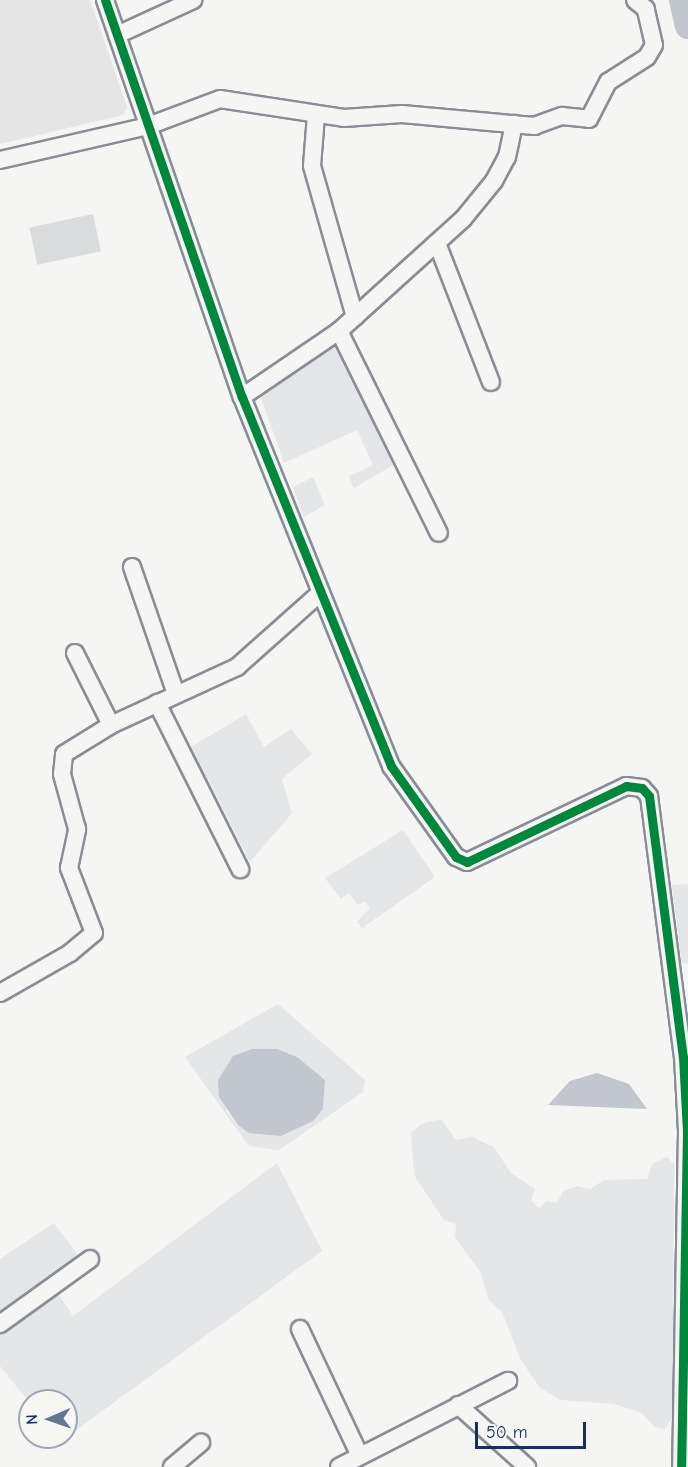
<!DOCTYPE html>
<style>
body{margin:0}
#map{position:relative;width:688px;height:1467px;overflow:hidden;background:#f5f5f3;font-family:"Comic Neue",sans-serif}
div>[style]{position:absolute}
.built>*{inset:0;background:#e5e5e6}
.green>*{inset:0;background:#e4e6e7}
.water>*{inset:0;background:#c1c6cf}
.river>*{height:27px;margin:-13.5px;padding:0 13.5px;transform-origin:13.5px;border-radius:13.5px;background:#c1c6cf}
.building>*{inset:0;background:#dadbdc;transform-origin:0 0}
.roads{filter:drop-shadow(2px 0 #898d95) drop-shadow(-2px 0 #898d95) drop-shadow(0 2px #898d95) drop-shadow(0 -2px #898d95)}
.minor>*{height:16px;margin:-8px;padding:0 8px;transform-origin:8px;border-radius:8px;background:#f5f5f3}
.cycleway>*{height:9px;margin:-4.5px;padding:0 4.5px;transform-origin:4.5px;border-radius:4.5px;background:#00873e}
span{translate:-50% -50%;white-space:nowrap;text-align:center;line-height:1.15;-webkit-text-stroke:6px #f6f6f2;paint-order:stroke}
.north{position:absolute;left:18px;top:1389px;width:60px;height:60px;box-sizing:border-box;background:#f6f6f2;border:2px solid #9ea6b7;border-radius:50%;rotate:268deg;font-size:16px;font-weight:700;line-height:24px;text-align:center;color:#1b2f5e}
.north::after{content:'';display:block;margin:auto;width:21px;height:27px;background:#677492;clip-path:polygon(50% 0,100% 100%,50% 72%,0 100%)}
.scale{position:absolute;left:475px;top:1422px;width:111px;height:27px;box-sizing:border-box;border:3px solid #1b2f5e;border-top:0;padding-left:8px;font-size:18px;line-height:21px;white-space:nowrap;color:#1b2f5e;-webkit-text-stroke:4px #f6f6f2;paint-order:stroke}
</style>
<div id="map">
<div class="built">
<div style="clip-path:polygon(0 0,90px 0,127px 107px,123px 115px,0 144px)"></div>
</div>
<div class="green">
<div style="clip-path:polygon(333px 343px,397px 463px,354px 488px,349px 476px,373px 465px,357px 430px,284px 463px,260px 395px)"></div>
<div style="clip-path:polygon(313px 477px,325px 505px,304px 517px,293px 487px)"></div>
<div style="clip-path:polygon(246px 714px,264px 747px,291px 729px,312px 754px,282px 779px,292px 813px,250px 862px,191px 747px)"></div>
<div style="clip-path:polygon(403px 830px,435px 877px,362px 928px,357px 922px,370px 908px,365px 901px,358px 905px,349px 893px,341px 899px,325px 878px)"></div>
<div style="clip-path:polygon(688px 884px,688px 963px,682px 964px,672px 885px)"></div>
<div style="clip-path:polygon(evenodd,278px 1004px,365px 1080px,363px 1092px,279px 1150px,249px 1146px,185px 1057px,278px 1004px,296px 1057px,325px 1080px,249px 1133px,238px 1125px,225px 1110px,296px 1057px)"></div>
<div style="clip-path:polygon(441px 1119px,456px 1140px,472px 1137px,494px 1147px,511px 1173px,535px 1189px,531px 1201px,539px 1208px,547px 1201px,557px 1203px,563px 1191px,577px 1186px,590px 1189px,604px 1180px,647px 1179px,652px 1164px,667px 1157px,674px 1164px,673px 1417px,665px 1429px,655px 1427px,642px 1413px,615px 1404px,561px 1400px,540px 1388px,521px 1360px,502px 1312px,488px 1299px,481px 1273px,455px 1237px,456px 1224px,444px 1220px,414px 1175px,411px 1133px,421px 1124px)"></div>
<div style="clip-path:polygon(277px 1163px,322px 1251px,61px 1441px,58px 1437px,66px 1437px,66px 1401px,30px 1403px,0 1366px,0 1333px,57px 1292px,73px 1316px)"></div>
<div style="clip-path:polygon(54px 1223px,78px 1255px,0 1311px,0 1259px)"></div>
</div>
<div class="water">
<div style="clip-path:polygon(252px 1049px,277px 1049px,297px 1057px,325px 1080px,323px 1109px,313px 1121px,281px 1136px,249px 1133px,238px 1125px,219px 1097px,218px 1080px,233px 1056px)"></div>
<div style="clip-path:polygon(597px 1073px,629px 1084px,647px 1109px,548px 1105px,570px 1081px)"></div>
</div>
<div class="river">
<div style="left:682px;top:0;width:26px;rotate:77deg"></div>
</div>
<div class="building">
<div style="left:93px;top:214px;width:38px;height:65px;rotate:78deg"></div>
</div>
<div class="roads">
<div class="minor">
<div style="left:105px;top:0;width:420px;rotate:71deg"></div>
<div style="left:242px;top:397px;width:398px;rotate:68deg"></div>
<div style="left:391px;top:766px;width:112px;rotate:54.5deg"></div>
<div style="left:456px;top:857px;width:12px;rotate:24deg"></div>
<div style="left:467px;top:862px;width:176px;rotate:-25.5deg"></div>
<div style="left:626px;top:786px;width:16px;rotate:7deg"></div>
<div style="left:642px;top:788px;width:11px;rotate:49deg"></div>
<div style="left:649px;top:796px;width:263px;rotate:82.6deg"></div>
<div style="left:683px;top:1057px;width:75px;rotate:86.9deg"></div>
<div style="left:687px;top:1132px;width:335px;rotate:91deg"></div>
<div style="left:117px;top:35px;width:84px;rotate:-24.7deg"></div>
<div style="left:316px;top:115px;width:51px;rotate:94.5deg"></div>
<div style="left:312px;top:166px;width:157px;rotate:74.1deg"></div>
<div style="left:0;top:160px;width:152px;rotate:-12.9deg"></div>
<div style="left:148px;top:126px;width:77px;rotate:-20.6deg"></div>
<div style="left:220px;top:99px;width:125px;rotate:8.7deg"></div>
<div style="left:344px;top:118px;width:58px;rotate:-3.9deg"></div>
<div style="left:402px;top:114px;width:133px;rotate:5.2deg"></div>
<div style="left:534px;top:126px;width:30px;rotate:-20deg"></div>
<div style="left:562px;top:116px;width:27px;rotate:6deg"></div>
<div style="left:589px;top:119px;width:42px;rotate:-62.8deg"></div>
<div style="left:608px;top:82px;width:46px;rotate:-32.7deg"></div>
<div style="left:647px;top:57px;width:14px;rotate:-60deg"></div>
<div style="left:654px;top:45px;width:37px;rotate:-103deg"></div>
<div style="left:646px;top:9px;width:14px;rotate:-141deg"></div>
<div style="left:437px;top:243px;width:149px;rotate:68.8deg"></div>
<div style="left:339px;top:331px;width:225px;rotate:63.7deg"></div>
<div style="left:242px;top:397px;width:117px;rotate:-34.2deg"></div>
<div style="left:339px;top:331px;width:167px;rotate:-42.1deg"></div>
<div style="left:463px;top:219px;width:49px;rotate:-50.8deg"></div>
<div style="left:494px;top:181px;width:27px;rotate:-62deg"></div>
<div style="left:507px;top:157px;width:34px;rotate:-78deg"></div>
<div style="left:132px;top:567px;width:134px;rotate:70.9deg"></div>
<div style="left:75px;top:653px;width:80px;rotate:63.4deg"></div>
<div style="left:157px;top:703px;width:186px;rotate:63.4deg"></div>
<div style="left:0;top:993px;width:81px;rotate:-29.7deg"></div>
<div style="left:70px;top:953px;width:31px;rotate:-40deg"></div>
<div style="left:94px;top:933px;width:70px;rotate:-111deg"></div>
<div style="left:69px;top:868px;width:40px;rotate:-78deg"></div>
<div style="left:77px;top:829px;width:57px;rotate:-105.3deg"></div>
<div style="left:62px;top:774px;width:20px;rotate:-84deg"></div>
<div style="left:64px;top:754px;width:55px;rotate:-31.7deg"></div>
<div style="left:111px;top:725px;width:139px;rotate:-24.7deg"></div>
<div style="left:237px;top:667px;width:110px;rotate:-41.7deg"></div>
<div style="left:0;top:1324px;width:111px;rotate:-35.8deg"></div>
<div style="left:300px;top:1329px;width:140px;rotate:64.7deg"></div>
<div style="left:458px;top:1405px;width:93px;rotate:41.9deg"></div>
<div style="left:172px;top:1467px;width:38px;rotate:-40deg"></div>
<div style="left:339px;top:1467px;width:190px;rotate:-27deg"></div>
</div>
</div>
<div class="cycleway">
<div style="left:105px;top:0;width:420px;rotate:71deg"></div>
<div style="left:242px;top:397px;width:398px;rotate:68deg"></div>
<div style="left:391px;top:766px;width:112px;rotate:54.5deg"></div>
<div style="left:456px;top:857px;width:12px;rotate:24deg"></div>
<div style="left:467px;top:862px;width:176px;rotate:-25.5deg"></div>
<div style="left:626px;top:786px;width:16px;rotate:7deg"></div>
<div style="left:642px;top:788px;width:11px;rotate:49deg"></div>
<div style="left:649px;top:796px;width:263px;rotate:82.6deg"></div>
<div style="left:683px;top:1057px;width:75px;rotate:86.9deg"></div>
<div style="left:687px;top:1132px;width:335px;rotate:91deg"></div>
</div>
<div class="north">N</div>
<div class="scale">50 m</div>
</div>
